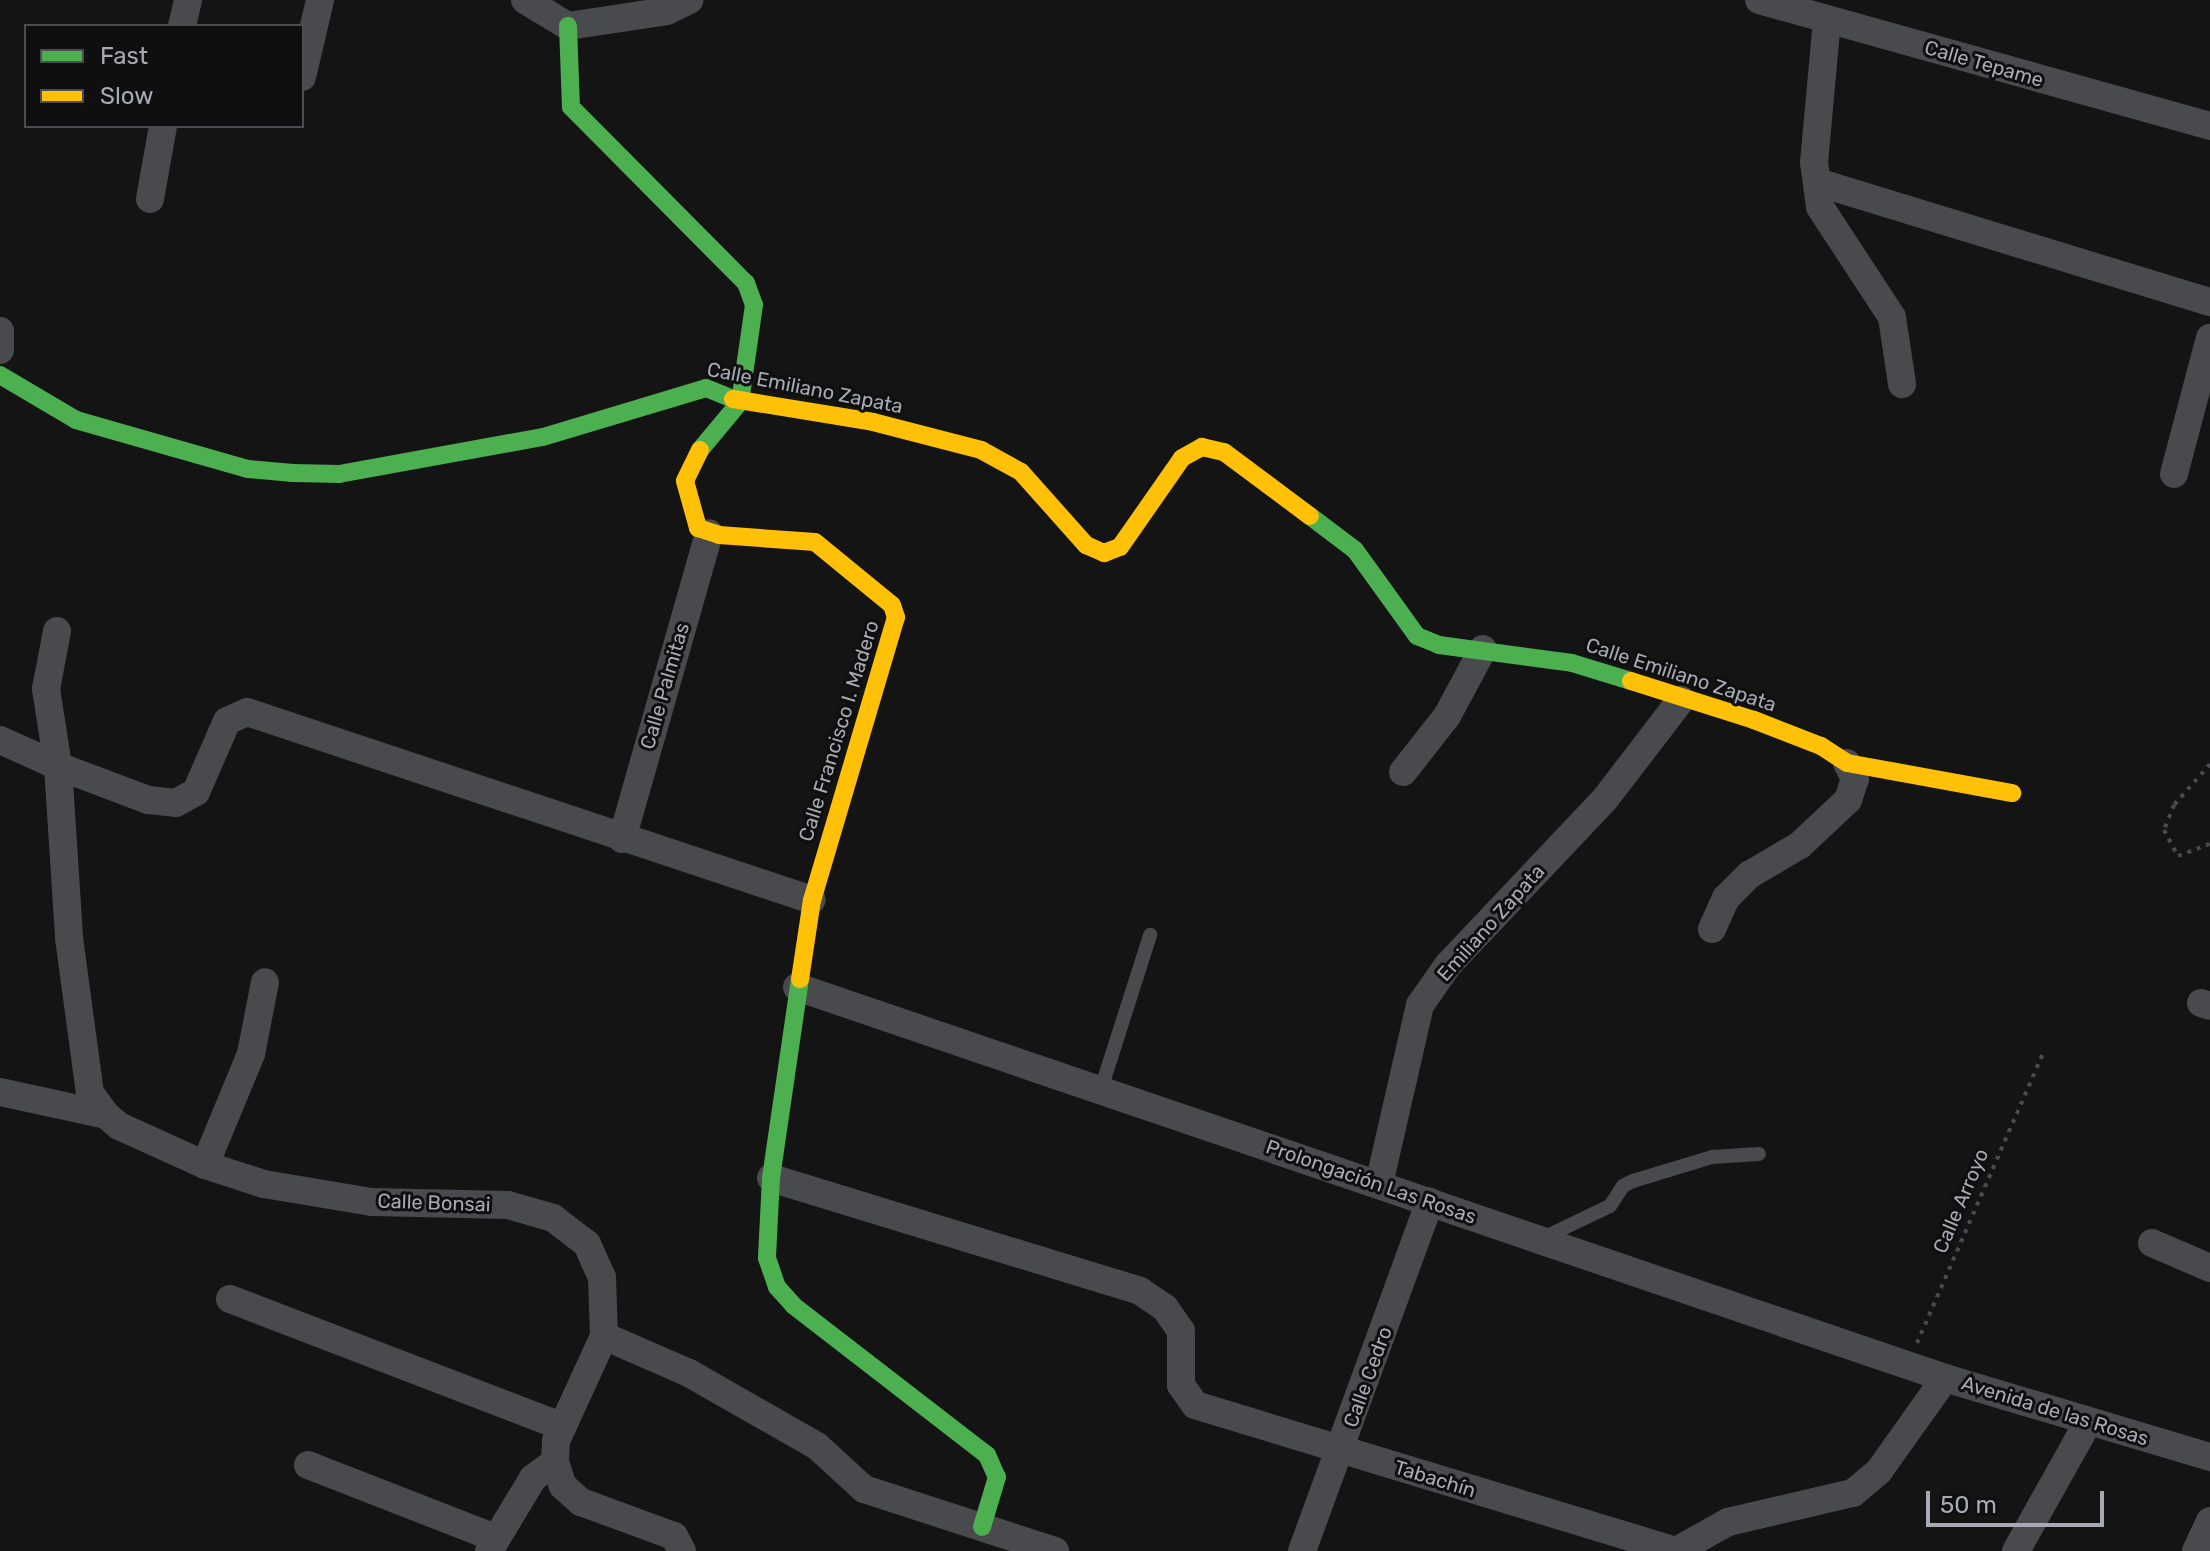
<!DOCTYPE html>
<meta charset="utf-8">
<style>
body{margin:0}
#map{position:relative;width:2210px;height:1551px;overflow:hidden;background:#141415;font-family:Rubik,sans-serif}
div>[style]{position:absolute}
.path>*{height:4px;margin-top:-2px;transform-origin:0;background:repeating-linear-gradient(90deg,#4a4b4f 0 4px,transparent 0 10px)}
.lane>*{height:14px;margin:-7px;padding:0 7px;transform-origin:7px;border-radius:7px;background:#494a4d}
.street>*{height:28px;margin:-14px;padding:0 14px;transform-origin:14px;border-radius:14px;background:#494a4d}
.fast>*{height:18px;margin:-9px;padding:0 9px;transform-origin:9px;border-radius:9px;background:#4caf50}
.slow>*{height:18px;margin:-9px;padding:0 9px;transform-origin:9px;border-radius:9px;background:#ffc107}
span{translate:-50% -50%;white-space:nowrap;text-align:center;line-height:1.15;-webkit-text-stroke:6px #0f0f10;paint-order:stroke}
.street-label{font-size:20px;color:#a6aab5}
.legend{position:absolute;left:24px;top:24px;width:280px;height:104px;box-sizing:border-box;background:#0f0f10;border:2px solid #4b4d52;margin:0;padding:10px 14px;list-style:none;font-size:24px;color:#a6aab5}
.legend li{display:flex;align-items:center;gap:16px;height:40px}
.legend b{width:40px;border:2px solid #4b4d52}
.scale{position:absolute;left:1926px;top:1491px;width:178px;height:36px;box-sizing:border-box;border:4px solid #a6aab5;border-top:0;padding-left:10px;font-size:24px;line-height:28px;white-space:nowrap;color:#a6aab5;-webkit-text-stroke:6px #0f0f10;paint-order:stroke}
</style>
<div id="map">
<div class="path">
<div style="left:2210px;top:764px;width:55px;rotate:131.3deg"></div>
<div style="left:2174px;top:805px;width:27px;rotate:112deg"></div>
<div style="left:2164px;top:830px;width:30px;rotate:62deg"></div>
<div style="left:2178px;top:856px;width:34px;rotate:-21deg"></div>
<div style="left:1917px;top:1343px;width:318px;rotate:-66.5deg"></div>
</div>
<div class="lane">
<div style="left:1101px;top:1089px;width:162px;rotate:-72.3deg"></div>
<div style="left:1541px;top:1239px;width:76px;rotate:-25.6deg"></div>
<div style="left:1610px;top:1206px;width:24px;rotate:-57deg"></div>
<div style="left:1623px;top:1186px;width:11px;rotate:-27deg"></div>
<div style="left:1633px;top:1181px;width:83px;rotate:-16.9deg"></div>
<div style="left:1712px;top:1157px;width:47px;rotate:-3.7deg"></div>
</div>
<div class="street">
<div style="left:525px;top:0;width:50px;rotate:31.2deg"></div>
<div style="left:568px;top:26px;width:100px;rotate:-8.6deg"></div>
<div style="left:667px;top:11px;width:25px;rotate:-26deg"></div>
<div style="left:1759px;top:0;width:468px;rotate:15.6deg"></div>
<div style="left:1827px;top:20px;width:143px;rotate:95.2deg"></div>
<div style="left:1814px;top:162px;width:45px;rotate:82.4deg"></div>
<div style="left:1820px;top:207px;width:131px;rotate:56.8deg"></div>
<div style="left:1892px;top:317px;width:68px;rotate:81.5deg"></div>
<div style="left:182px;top:26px;width:27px;rotate:-77deg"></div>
<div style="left:302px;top:77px;width:79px;rotate:-76.8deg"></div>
<div style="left:1817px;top:182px;width:411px;rotate:17deg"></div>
<div style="left:150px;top:199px;width:74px;rotate:-79.9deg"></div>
<div style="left:0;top:331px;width:19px;rotate:90deg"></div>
<div style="left:2174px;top:474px;width:141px;rotate:-75.2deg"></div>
<div style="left:57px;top:631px;width:59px;rotate:100.7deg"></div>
<div style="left:46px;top:689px;width:78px;rotate:81.1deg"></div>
<div style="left:58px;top:766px;width:96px;rotate:20.7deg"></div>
<div style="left:148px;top:800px;width:28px;rotate:6deg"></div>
<div style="left:176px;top:803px;width:23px;rotate:-29deg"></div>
<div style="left:196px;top:792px;width:77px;rotate:-66.4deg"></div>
<div style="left:227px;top:721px;width:22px;rotate:-24deg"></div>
<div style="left:247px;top:712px;width:595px;rotate:18.4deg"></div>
<div style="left:0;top:740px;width:64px;rotate:24.1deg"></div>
<div style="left:58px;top:766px;width:172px;rotate:86.3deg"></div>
<div style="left:69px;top:938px;width:156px;rotate:82.3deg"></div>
<div style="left:90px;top:1093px;width:27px;rotate:54deg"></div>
<div style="left:106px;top:1115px;width:17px;rotate:40deg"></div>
<div style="left:119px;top:1126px;width:94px;rotate:24.4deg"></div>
<div style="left:205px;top:1165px;width:62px;rotate:17.9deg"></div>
<div style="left:264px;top:1184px;width:109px;rotate:9.5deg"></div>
<div style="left:372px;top:1202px;width:136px;rotate:1.3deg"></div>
<div style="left:508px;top:1205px;width:47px;rotate:16.1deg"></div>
<div style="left:553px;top:1218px;width:43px;rotate:37.4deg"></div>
<div style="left:587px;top:1244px;width:36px;rotate:66deg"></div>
<div style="left:602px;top:1277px;width:59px;rotate:88.1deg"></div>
<div style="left:604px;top:1336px;width:115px;rotate:114.6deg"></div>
<div style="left:556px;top:1441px;width:21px;rotate:93deg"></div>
<div style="left:555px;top:1462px;width:25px;rotate:72deg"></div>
<div style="left:563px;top:1486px;width:24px;rotate:42deg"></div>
<div style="left:581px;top:1502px;width:99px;rotate:20.1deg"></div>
<div style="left:674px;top:1536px;width:17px;rotate:62deg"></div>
<div style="left:1403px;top:772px;width:71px;rotate:-51.8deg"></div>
<div style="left:1447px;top:716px;width:76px;rotate:-61.8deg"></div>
<div style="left:622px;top:839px;width:318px;rotate:-74.1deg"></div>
<div style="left:1712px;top:929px;width:34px;rotate:-66deg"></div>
<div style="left:1726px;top:898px;width:33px;rotate:-45deg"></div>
<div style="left:1749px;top:875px;width:59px;rotate:-30.5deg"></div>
<div style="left:1800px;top:845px;width:66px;rotate:-43.2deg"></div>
<div style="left:1848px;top:800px;width:22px;rotate:-72deg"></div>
<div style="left:1855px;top:779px;width:18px;rotate:-117deg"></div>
<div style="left:797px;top:987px;width:1213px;rotate:18.81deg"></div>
<div style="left:2201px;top:1003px;width:9px;rotate:18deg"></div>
<div style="left:0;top:1092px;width:108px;rotate:12.2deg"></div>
<div style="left:205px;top:1165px;width:120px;rotate:-67.5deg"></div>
<div style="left:251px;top:1054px;width:73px;rotate:-79deg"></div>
<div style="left:771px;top:1178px;width:386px;rotate:17deg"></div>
<div style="left:1140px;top:1291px;width:30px;rotate:34deg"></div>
<div style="left:1165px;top:1308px;width:28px;rotate:55deg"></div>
<div style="left:1181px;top:1331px;width:54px;rotate:90deg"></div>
<div style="left:1181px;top:1385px;width:24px;rotate:55deg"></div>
<div style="left:1195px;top:1405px;width:503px;rotate:16.88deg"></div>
<div style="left:1379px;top:1184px;width:184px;rotate:-77.1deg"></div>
<div style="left:1420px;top:1005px;width:49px;rotate:-55deg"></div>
<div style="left:1448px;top:965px;width:228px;rotate:-46.6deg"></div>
<div style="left:1605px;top:799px;width:125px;rotate:-52.5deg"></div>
<div style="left:2152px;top:1243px;width:63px;rotate:23.3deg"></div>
<div style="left:230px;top:1299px;width:354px;rotate:21deg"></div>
<div style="left:604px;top:1336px;width:93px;rotate:23.5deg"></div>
<div style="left:689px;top:1373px;width:147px;rotate:29.7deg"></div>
<div style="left:817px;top:1446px;width:64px;rotate:42.5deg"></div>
<div style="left:864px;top:1489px;width:201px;rotate:18deg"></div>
<div style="left:308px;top:1465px;width:201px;rotate:21.3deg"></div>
<div style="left:489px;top:1551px;width:85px;rotate:-58.9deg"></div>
<div style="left:533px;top:1478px;width:27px;rotate:-36deg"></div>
<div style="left:1302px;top:1551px;width:372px;rotate:-69.9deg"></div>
<div style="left:1676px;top:1551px;width:60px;rotate:-29.1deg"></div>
<div style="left:1728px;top:1522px;width:128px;rotate:-13.1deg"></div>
<div style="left:1853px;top:1493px;width:34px;rotate:-40deg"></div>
<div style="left:1879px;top:1471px;width:114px;rotate:-54.6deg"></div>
<div style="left:1945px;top:1378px;width:277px;rotate:16.6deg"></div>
<div style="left:2016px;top:1551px;width:148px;rotate:-60.8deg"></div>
<div style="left:2196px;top:1551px;width:33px;rotate:-65deg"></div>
</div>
<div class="fast">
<div style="left:568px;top:26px;width:81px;rotate:87.9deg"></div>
<div style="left:571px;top:107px;width:248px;rotate:45.2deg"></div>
<div style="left:746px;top:283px;width:23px;rotate:70deg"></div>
<div style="left:754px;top:305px;width:98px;rotate:98.2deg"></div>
<div style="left:740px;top:402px;width:62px;rotate:129.8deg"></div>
<div style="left:0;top:375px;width:88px;rotate:30.6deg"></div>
<div style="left:76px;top:420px;width:179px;rotate:15.9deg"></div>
<div style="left:248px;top:469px;width:45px;rotate:5.1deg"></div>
<div style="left:293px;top:473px;width:46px;rotate:1.2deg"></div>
<div style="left:339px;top:474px;width:207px;rotate:-10.3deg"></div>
<div style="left:543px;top:437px;width:170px;rotate:-16.7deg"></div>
<div style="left:706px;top:388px;width:29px;rotate:22deg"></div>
<div style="left:1310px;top:516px;width:56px;rotate:37.1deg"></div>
<div style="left:1355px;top:550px;width:106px;rotate:54.2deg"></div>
<div style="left:1417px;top:636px;width:24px;rotate:22deg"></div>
<div style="left:1439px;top:645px;width:134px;rotate:7.7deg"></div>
<div style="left:1572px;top:663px;width:62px;rotate:17deg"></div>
<div style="left:800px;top:979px;width:201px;rotate:98.3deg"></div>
<div style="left:771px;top:1178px;width:80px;rotate:92.9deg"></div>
<div style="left:767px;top:1258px;width:31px;rotate:71deg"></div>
<div style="left:777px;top:1287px;width:25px;rotate:48deg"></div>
<div style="left:794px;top:1306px;width:244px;rotate:37.7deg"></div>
<div style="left:987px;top:1455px;width:24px;rotate:66deg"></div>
<div style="left:997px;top:1477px;width:52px;rotate:106.7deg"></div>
</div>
<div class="slow">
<div style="left:733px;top:399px;width:142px;rotate:9.3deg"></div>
<div style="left:873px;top:422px;width:112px;rotate:14.5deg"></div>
<div style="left:981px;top:450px;width:46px;rotate:28.8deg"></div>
<div style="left:1021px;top:472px;width:98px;rotate:48.3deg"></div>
<div style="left:1086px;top:545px;width:20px;rotate:24deg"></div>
<div style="left:1104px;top:553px;width:17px;rotate:-21deg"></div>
<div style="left:1120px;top:547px;width:108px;rotate:-55.1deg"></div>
<div style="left:1182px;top:458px;width:23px;rotate:-29deg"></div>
<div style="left:1202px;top:447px;width:23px;rotate:13deg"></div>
<div style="left:1224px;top:452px;width:107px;rotate:36.7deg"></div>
<div style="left:700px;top:450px;width:34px;rotate:116deg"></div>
<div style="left:685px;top:481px;width:49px;rotate:74.5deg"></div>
<div style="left:698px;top:528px;width:22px;rotate:18deg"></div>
<div style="left:719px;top:535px;width:96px;rotate:4.2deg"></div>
<div style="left:815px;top:542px;width:99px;rotate:39.3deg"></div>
<div style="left:892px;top:605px;width:13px;rotate:72deg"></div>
<div style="left:896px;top:617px;width:295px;rotate:106.5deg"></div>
<div style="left:812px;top:900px;width:80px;rotate:98.6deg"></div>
<div style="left:1631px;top:681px;width:129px;rotate:17.6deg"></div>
<div style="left:1754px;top:720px;width:72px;rotate:21.2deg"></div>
<div style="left:1821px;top:746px;width:31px;rotate:33deg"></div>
<div style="left:1847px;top:763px;width:168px;rotate:10.3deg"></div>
</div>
<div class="street-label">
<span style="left:1984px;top:64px;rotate:16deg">Calle Tepame</span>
<span style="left:805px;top:388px;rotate:11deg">Calle Emiliano Zapata</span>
<span style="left:1681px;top:675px;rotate:18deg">Calle Emiliano Zapata</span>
<span style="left:665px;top:686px;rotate:-74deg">Calle Palmitas</span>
<span style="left:839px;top:731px;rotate:-73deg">Calle Francisco I. Madero</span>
<span style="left:1491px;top:923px;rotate:-48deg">Emiliano Zapata</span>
<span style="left:1371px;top:1182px;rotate:19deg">Prolongación Las Rosas</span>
<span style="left:1961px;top:1201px;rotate:-67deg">Calle Arroyo</span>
<span style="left:434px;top:1203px;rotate:2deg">Calle Bonsai</span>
<span style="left:1368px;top:1377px;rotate:-70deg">Calle Cedro</span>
<span style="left:2055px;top:1411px;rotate:17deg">Avenida de las Rosas</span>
<span style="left:1435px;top:1479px;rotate:17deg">Tabachín</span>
</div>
<ul class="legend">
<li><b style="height:10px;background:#4caf50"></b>Fast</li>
<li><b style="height:10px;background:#ffc107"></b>Slow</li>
</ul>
<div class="scale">50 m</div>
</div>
